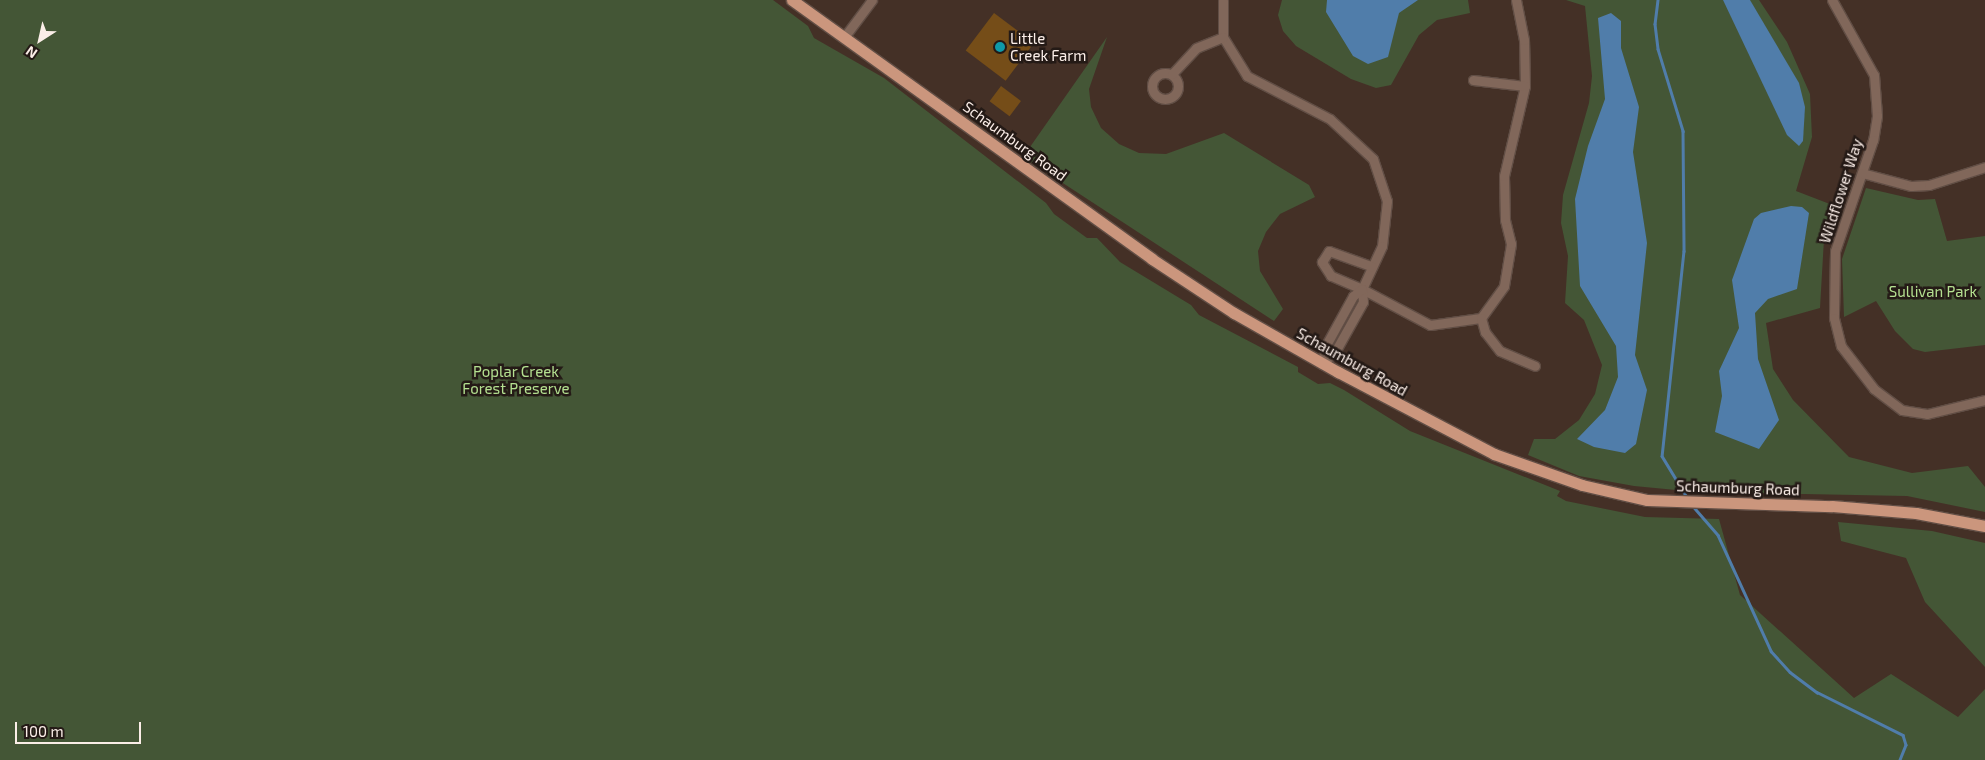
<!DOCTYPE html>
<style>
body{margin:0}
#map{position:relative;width:1985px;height:760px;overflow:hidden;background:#443026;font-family:"Exo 2",sans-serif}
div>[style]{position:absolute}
.green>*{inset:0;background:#445636}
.water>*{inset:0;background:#507daa}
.stream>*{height:2.5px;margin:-1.25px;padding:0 1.25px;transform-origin:1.25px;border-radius:1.25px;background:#507daa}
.building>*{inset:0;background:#754d18;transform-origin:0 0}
.roads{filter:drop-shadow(1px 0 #614e45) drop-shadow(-1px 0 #614e45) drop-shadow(0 1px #614e45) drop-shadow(0 -1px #614e45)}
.minor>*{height:9px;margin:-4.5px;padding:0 4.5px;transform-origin:4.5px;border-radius:4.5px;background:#81675a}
.minor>.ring{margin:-4.5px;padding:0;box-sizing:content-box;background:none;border:9px solid #81675a;border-radius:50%}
.major>*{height:11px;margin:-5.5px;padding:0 5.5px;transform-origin:5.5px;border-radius:5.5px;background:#cb967d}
.dots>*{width:14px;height:14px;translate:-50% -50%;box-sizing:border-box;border:2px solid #241a16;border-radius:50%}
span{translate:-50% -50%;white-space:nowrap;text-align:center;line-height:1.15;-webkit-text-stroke:5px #241a16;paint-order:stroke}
.poi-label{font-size:15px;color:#fbeee8}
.left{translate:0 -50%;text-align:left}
.street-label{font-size:15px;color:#fbeee8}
.park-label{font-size:15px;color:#b4e090}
.north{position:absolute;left:15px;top:15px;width:50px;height:50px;-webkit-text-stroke:4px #241a16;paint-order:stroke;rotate:215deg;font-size:14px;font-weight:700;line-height:20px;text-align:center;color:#fbeee8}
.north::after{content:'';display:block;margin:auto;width:18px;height:22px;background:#fbeee8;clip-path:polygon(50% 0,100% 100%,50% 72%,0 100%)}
.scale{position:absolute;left:15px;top:722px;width:126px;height:22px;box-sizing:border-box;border:2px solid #fbeee8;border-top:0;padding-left:6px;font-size:15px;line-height:18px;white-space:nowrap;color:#fbeee8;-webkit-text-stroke:4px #241a16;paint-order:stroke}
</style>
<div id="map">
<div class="green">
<div style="clip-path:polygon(0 0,773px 0,808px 26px,814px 38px,884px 78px,1046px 203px,1054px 214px,1087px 238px,1097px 238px,1120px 262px,1191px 305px,1199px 315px,1298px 367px,1298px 372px,1318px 384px,1330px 383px,1344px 390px,1410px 431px,1560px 491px,1557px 496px,1566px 501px,1645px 517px,1719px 519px,1740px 595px,1854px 698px,1891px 674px,1958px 717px,1985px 689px,1985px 760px,0 760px)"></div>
<div style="clip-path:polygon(1282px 0,1468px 0,1470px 13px,1437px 20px,1419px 35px,1391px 85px,1376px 88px,1351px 79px,1296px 46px,1283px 31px,1278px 15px)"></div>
<div style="clip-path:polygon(1566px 0,1759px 0,1787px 42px,1810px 94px,1812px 137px,1796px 191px,1835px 206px,1824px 239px,1820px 308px,1766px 323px,1773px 369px,1793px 400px,1849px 457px,1912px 473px,1968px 466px,1985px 487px,1985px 512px,1907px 496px,1697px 492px,1634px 486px,1579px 476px,1528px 455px,1534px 439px,1555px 439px,1579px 420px,1595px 394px,1602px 365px,1584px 320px,1565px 303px,1568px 256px,1561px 223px,1563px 195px,1589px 103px,1592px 76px,1585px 6px)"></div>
<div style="clip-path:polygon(1107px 37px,1089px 89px,1091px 107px,1101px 128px,1119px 144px,1139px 153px,1166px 154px,1224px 133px,1309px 185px,1315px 197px,1280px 214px,1266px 232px,1258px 251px,1260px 271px,1283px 309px,1274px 321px,1023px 157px)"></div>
<div style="clip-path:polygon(1866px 188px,1918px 200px,1935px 199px,1947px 241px,1985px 236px,1985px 345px,1925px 352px,1913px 349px,1895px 331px,1876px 301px,1844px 317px,1842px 259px)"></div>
<div style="clip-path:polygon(1838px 522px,1932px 531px,1985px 543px,1985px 667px,1925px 602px,1906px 558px,1841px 541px)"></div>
</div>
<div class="water">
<div style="clip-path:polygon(1327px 0,1418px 0,1399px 13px,1388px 57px,1368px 64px,1353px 56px,1326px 12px)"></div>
<div style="clip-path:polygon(1723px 0,1750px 0,1799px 83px,1805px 107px,1803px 141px,1799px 146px,1787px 135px)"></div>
<div style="clip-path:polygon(1611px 13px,1621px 21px,1621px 48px,1639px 107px,1633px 152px,1647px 243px,1635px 355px,1647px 390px,1636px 444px,1625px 453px,1594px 447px,1577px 439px,1605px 410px,1618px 377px,1616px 346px,1580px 286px,1575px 199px,1588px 146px,1605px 99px,1598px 18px)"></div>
<div style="clip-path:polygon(1791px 206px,1802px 207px,1809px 213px,1797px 289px,1768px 299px,1755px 313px,1758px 359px,1779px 420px,1759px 449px,1715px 432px,1722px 396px,1719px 371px,1739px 328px,1732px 280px,1754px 219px,1761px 213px)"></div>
</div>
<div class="stream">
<div style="left:1658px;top:0;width:24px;rotate:97deg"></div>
<div style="left:1655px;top:24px;width:25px;rotate:83deg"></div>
<div style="left:1658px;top:49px;width:86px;rotate:73deg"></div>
<div style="left:1683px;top:131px;width:120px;rotate:89.5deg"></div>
<div style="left:1684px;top:251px;width:206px;rotate:96.1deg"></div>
<div style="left:1662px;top:456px;width:50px;rotate:58.8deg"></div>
<div style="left:1692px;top:505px;width:40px;rotate:49deg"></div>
<div style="left:1718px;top:535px;width:128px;rotate:65.4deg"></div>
<div style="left:1771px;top:651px;width:28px;rotate:48deg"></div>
<div style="left:1790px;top:672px;width:34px;rotate:37deg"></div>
<div style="left:1817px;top:692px;width:96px;rotate:26.6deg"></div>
<div style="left:1903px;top:735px;width:10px;rotate:73deg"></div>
<div style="left:1906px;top:745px;width:16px;rotate:112deg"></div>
</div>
<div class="building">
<div style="left:994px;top:13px;width:50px;height:47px;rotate:37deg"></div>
<div style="left:1001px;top:86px;width:25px;height:19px;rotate:37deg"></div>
</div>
<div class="roads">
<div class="minor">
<div style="left:1223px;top:0;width:37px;rotate:90deg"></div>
<div style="left:1223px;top:37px;width:46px;rotate:58.4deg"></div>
<div style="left:1247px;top:76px;width:93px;rotate:27.4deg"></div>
<div style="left:1330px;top:119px;width:59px;rotate:42.9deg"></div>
<div style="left:1373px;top:159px;width:44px;rotate:71.6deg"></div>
<div style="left:1387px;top:201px;width:45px;rotate:96.3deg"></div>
<div style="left:1382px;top:246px;width:47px;rotate:114.9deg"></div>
<div style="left:1362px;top:289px;width:77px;rotate:27.9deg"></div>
<div style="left:1430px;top:325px;width:51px;rotate:-7.8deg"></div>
<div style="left:1481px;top:318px;width:39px;rotate:-54deg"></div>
<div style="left:1504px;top:286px;width:43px;rotate:-80.5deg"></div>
<div style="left:1511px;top:244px;width:25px;rotate:-104deg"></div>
<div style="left:1505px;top:220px;width:44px;rotate:-91.3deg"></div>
<div style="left:1504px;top:176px;width:92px;rotate:-76.9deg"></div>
<div style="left:1525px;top:86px;width:46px;rotate:-91.2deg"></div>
<div style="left:1524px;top:40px;width:41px;rotate:-101.3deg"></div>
<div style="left:1832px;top:0;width:86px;rotate:60.8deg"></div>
<div style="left:1874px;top:75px;width:41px;rotate:85.8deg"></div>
<div style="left:1877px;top:116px;width:24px;rotate:99deg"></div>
<div style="left:1873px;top:140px;width:117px;rotate:108.9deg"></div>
<div style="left:1835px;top:251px;width:67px;rotate:90.9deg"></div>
<div style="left:1834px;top:318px;width:29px;rotate:76deg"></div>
<div style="left:1841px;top:346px;width:54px;rotate:52.5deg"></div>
<div style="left:1874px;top:389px;width:35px;rotate:37deg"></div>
<div style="left:1902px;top:410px;width:25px;rotate:9deg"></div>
<div style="left:1927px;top:414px;width:60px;rotate:-13.6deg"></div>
<div style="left:845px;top:36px;width:45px;rotate:-53.1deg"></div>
<div class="ring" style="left:1152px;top:73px;width:17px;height:17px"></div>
<div style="left:1172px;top:74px;width:35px;rotate:-47deg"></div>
<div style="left:1196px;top:48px;width:29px;rotate:-22deg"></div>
<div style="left:1473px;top:80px;width:52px;rotate:6.6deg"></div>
<div style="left:1862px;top:173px;width:51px;rotate:14.9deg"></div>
<div style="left:1911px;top:186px;width:18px;rotate:-3deg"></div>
<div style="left:1929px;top:185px;width:59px;rotate:-17.8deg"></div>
<div style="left:1362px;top:289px;width:34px;rotate:-157deg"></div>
<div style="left:1331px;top:276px;width:17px;rotate:-123deg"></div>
<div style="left:1322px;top:262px;width:13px;rotate:-58deg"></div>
<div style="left:1329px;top:251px;width:45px;rotate:19.7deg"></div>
<div style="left:1481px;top:318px;width:15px;rotate:74deg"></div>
<div style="left:1485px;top:332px;width:24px;rotate:52deg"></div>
<div style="left:1500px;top:351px;width:38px;rotate:23deg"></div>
<div style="left:1322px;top:364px;width:18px;rotate:-43deg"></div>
<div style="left:1335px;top:352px;width:57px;rotate:-60.8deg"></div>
<div style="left:1363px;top:302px;width:13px;rotate:-94deg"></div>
<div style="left:1322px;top:364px;width:17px;rotate:-80deg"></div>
<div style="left:1325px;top:347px;width:58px;rotate:-61.2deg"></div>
<div style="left:1353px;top:296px;width:11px;rotate:-38deg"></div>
</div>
<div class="major">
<div style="left:792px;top:0;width:443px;rotate:35.7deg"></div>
<div style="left:1152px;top:259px;width:98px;rotate:33.4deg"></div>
<div style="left:1234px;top:313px;width:120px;rotate:29.6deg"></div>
<div style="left:1338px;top:372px;width:176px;rotate:27.7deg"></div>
<div style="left:1494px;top:454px;width:93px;rotate:19.4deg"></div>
<div style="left:1582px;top:485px;width:67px;rotate:13deg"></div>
<div style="left:1647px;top:500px;width:185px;rotate:1.9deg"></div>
<div style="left:1832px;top:506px;width:84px;rotate:4.8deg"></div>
<div style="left:1916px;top:513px;width:70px;rotate:10.7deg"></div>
</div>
</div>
<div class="dots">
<div style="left:1000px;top:47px;background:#0f9aa8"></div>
</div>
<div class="poi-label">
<span class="left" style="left:1010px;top:47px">Little<br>Creek Farm</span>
</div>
<div class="street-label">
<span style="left:1015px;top:141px;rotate:36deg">Schaumburg Road</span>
<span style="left:1841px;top:191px;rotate:-72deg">Wildflower Way</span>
<span style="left:1352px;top:362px;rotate:29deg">Schaumburg Road</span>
<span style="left:1738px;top:488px;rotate:2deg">Schaumburg Road</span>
</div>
<div class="park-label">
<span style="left:1933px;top:292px">Sullivan Park</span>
<span style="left:516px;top:380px">Poplar Creek<br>Forest Preserve</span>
</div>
<div class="north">N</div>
<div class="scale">100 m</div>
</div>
